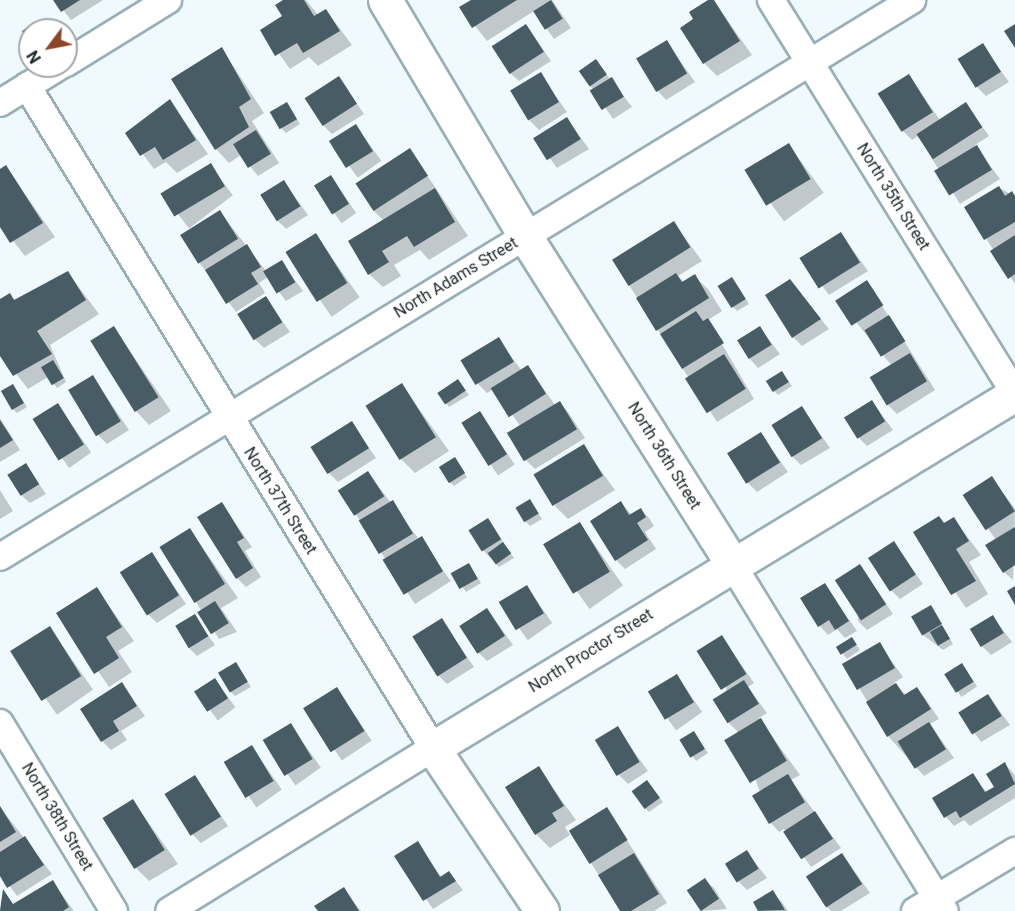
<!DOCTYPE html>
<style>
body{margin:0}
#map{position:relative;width:1015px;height:911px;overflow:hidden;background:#f0fafe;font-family:Roboto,sans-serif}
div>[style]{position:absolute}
.shadow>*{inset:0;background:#0003;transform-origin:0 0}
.building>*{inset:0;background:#475c64;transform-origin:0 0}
.roads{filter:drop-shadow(2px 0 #98afb8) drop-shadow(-2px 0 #98afb8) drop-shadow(0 2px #98afb8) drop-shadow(0 -2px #98afb8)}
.street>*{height:26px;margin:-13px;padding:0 13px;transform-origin:13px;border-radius:13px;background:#fff}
.secondary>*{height:33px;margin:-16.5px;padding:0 16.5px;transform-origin:16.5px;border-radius:16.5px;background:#fff}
span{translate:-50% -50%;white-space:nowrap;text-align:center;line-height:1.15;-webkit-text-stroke:6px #fff;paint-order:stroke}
.street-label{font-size:16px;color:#1e272a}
.north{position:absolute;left:18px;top:18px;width:60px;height:60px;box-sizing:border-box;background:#fff;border:2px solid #a5a9aa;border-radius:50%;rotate:238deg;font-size:16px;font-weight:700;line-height:24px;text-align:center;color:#1e272a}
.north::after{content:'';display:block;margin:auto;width:21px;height:27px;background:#8f4626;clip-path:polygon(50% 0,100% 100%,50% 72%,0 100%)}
</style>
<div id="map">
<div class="shadow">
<div style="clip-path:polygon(55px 0,103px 0,71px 20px)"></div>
<div style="clip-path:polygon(286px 0,306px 0,318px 15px,326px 10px,352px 45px,318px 66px,309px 57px,290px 69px,262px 30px,284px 17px)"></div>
<div style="clip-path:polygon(473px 0,552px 0,571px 28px,554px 39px,534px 11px,487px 41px,461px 8px)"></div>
<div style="clip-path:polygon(713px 0,752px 55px,717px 76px,704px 63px,695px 20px)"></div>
<div style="clip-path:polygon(526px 25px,551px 61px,519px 81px,510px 73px)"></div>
<div style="clip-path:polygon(667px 42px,695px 82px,666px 100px,658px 91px)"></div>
<div style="clip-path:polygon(982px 45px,1009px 82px,986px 96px,977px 87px)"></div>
<div style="clip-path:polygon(222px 49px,264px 113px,252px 121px,279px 163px,258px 176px,241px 155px,229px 163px,216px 149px)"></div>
<div style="clip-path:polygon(596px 61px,632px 107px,613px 119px,590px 85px)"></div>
<div style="clip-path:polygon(540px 74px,567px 112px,539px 130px,530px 121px)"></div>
<div style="clip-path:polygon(909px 76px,940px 120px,966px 104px,989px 136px,975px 145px,1000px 179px,960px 204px,918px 136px,912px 140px,903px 131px)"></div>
<div style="clip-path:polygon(339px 78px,364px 114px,332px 134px,323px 125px)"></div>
<div style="clip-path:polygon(170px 101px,208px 154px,177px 173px,166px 162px,154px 169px,127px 133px)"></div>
<div style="clip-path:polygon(290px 108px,300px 124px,286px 133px,282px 129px)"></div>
<div style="clip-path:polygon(567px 119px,589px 149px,557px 168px,535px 138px)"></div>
<div style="left:356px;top:126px;width:43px;height:29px;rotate:54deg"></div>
<div style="left:789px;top:145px;width:59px;height:49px;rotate:54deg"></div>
<div style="clip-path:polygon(410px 150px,468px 236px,429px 260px,420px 250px,394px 265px,401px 276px,383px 287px,369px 274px,384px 221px,373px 210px)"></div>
<div style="left:210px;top:165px;width:38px;height:55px;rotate:53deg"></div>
<div style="clip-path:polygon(6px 167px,55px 237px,25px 256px,0 224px,0 170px)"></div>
<div style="left:331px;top:177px;width:44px;height:18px;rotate:55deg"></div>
<div style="clip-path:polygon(284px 182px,308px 215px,286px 229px,277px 220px)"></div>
<div style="clip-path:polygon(999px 188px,1015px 196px,1015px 284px,966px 207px)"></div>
<div style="clip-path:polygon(220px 212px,266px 271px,281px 262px,303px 291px,286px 301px,268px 277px,259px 283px,265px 293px,236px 312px,199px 262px)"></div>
<div style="clip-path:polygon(674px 223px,702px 261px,678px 276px,684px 282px,694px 276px,708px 289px,722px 311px,708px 320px,754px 399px,717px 422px,629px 285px)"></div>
<div style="clip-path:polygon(841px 234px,868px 271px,829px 295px,802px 258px)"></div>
<div style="left:316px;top:235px;width:76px;height:34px;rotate:55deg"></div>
<div style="clip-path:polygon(68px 273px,99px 314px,50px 345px,66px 382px,57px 388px,48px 377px,28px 389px,0 353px,0 301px,9px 295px,15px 300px)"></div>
<div style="clip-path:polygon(790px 281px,829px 329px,802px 346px,793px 337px)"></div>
<div style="clip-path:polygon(735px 282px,749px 304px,737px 311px,733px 307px)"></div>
<div style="clip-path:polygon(867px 282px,935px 390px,897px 414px,888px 405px,892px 366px,838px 300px)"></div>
<div style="clip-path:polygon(266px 298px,290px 332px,264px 348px,255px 339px)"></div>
<div style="clip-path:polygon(114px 328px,171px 411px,149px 425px,136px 411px)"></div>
<div style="clip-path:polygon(760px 328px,780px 354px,758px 368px,750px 359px)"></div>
<div style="clip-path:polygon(498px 339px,522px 371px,528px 367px,555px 405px,559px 403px,568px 412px,585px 438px,535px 469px,526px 460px,521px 427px,494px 389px,487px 393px,478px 384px)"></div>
<div style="clip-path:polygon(782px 373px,792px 386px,778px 395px,774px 391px)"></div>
<div style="clip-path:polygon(93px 377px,129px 430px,107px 444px,98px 435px)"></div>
<div style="clip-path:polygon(458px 381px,469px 395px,449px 407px,439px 393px)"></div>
<div style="clip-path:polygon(402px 385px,449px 451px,415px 473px,401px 459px)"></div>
<div style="clip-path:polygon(13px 386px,27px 407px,17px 413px,13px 409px)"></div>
<div style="clip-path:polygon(872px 402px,893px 430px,867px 446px,858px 437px)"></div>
<div style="left:58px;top:405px;width:58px;height:27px;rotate:55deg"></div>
<div style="clip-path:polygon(802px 408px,830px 448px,801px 465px,793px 457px)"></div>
<div style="left:480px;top:413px;width:62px;height:20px;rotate:56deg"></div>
<div style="clip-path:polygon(0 418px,20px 450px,0 462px)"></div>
<div style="clip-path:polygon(352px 423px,376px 458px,338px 482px,329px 473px)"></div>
<div style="clip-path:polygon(761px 434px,788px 472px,757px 492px,748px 483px)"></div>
<div style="clip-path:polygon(583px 446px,615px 490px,568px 519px,555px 506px)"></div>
<div style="clip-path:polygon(455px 459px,467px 477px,454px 486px,450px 482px)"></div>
<div style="clip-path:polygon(26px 465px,46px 494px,30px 503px,21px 495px)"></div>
<div style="clip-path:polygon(368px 473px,451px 581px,415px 604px,355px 513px)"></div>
<div style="clip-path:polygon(992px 478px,1015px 509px,1013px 580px,1004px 572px,996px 540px,964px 495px)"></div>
<div style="clip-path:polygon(0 490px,13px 511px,0 519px)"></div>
<div style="clip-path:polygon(621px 503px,632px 515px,640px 509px,649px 518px,654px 526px,645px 532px,656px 549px,625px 569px,616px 560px)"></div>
<div style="clip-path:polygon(222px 504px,252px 547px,245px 551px,261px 577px,246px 587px,237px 578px)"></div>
<div style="clip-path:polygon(533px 505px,542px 519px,530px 526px,526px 522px)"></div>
<div style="clip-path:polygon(954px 519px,981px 555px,969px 562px,988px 594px,966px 608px,915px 533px)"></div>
<div style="clip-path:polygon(488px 520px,514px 558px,499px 567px,482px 549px)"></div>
<div style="left:580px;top:524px;width:75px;height:41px;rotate:55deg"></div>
<div style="clip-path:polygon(190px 530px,238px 598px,221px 608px,237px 632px,219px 639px,196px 602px)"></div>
<div style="clip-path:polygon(894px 543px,923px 584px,900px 599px,891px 590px)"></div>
<div style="clip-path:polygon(152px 554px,186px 604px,157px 623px,148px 614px)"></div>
<div style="clip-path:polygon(860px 566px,893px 614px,867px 630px,858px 621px)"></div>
<div style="clip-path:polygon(472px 569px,481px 583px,466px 592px,453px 574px)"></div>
<div style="clip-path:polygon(825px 585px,857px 631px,845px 638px,837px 629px,828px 635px,820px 626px)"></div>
<div style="left:527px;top:587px;width:44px;height:30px;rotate:55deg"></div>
<div style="clip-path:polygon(97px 589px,134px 641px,118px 651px,132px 672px,109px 687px,58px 613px)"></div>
<div style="clip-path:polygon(931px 607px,953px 644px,943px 650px,923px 635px)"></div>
<div style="clip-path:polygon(487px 609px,513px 645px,487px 661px,478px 652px)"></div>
<div style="clip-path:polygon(194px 616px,215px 645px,197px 656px,188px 647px)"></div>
<div style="clip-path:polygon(993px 617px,1012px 642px,991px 655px,982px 646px)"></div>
<div style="clip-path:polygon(441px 620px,474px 667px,447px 684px,438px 675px)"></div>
<div style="left:50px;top:628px;width:75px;height:44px;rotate:55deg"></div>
<div style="clip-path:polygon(722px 637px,754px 683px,748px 687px,767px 713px,759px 718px,800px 775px,791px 780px,841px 848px,811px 867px,784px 829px,779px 832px,771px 823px,739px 733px,729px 723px)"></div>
<div style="clip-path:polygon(855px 643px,860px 650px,847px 659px,838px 648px)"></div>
<div style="clip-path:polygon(879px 644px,903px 677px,894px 683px,906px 695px,916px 689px,925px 698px,939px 719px,930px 724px,954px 758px,924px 776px,888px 736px,846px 666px)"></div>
<div style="clip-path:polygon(236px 664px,251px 687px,235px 696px,231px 692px)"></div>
<div style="left:962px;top:664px;width:27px;height:19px;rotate:56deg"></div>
<div style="left:677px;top:676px;width:44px;height:32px;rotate:55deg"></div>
<div style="left:215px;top:680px;width:34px;height:22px;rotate:53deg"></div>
<div style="clip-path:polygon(122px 684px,145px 716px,121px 731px,127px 740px,111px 750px,102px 741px)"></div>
<div style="left:337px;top:689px;width:62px;height:36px;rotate:56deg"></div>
<div style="clip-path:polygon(988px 695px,1010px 725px,981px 742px,960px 712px)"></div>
<div style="left:291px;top:725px;width:52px;height:31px;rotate:55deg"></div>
<div style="clip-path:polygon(617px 728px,648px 771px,628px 784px,619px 775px)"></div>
<div style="clip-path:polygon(697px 736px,708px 753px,696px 761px,681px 740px)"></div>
<div style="left:252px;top:747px;width:52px;height:31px;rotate:55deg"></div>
<div style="clip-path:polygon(1005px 764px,1015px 775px,1015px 798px,970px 826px,964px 820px,954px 826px,946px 817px,973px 775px,987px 793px,997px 787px)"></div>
<div style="clip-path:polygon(538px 768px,576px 820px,565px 827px,570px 835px,550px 848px,536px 834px)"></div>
<div style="clip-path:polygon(195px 777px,228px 826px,201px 843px,192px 834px)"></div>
<div style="clip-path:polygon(647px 782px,663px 802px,649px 812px,645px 808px)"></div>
<div style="clip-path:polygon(133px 801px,178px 864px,149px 881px,136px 868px)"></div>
<div style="clip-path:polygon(0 807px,52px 874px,17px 896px,0 873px)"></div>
<div style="clip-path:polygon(607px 809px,667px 903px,654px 911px,622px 911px,591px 863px)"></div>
<div style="clip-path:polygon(417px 843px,442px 878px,449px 873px,463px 890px,433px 909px,396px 856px)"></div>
<div style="clip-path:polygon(747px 852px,767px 878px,747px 890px,738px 881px)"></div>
<div style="clip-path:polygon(842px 854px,870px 893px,841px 911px,831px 911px,826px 906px)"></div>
<div style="clip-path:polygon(705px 880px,714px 888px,727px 909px,701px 911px,688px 890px)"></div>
<div style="clip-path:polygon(52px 881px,74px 911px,0 911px,3px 891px,13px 907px)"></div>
<div style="clip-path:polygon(344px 889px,361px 911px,319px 911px)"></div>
<div style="clip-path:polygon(772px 892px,781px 901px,788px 911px,760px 911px,755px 903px)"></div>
</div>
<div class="building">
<div style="clip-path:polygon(53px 0,80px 0,61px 12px)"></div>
<div style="clip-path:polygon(283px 0,304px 0,314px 16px,326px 9px,340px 31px,303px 53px,297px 43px,275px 56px,260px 30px,282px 16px,275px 5px)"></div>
<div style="clip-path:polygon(471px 0,517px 0,472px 28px,459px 7px)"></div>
<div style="left:551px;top:0;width:22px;height:21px;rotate:58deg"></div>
<div style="clip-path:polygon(708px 0,714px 0,740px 41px,703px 64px,680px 28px,693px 19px,689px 12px)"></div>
<div style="clip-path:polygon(37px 21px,42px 30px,30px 30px,30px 43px,22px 31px)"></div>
<div style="left:526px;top:24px;width:33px;height:41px;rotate:57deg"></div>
<div style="clip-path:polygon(1015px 24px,1015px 48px,1004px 31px)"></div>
<div style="left:667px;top:40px;width:39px;height:36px;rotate:59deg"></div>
<div style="left:983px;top:43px;width:34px;height:30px;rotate:58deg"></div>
<div style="clip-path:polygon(222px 47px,251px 99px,239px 107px,249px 127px,215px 150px,171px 79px)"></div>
<div style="left:596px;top:59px;width:19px;height:21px;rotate:55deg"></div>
<div style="left:541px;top:72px;width:35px;height:36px;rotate:59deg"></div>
<div style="left:909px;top:74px;width:45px;height:37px;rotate:58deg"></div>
<div style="left:339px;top:76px;width:33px;height:41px;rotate:57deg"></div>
<div style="left:612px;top:77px;width:23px;height:26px;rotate:59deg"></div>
<div style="clip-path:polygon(170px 99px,196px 140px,163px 160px,155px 147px,140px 156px,125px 133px)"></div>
<div style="left:287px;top:102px;width:20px;height:20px;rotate:60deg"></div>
<div style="left:966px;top:102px;width:30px;height:59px;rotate:57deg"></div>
<div style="left:567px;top:117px;width:26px;height:40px;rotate:58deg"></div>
<div style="left:356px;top:124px;width:32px;height:32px;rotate:58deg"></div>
<div style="left:256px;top:130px;width:28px;height:27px;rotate:58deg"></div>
<div style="left:789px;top:143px;width:42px;height:52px;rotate:59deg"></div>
<div style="left:977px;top:145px;width:29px;height:50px;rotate:59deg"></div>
<div style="left:410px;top:148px;width:33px;height:65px;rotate:57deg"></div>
<div style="left:211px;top:163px;width:27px;height:59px;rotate:59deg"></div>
<div style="clip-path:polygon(6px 165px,43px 223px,10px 243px,0 227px,0 169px)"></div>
<div style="left:331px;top:175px;width:34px;height:20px;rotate:58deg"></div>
<div style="left:284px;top:180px;width:31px;height:28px;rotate:58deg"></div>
<div style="clip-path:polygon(999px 186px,1005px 196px,1012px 191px,1015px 196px,1015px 222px,984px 240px,964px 207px)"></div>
<div style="clip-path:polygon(435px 188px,455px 222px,414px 247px,407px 236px,382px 251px,389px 262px,368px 275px,348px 241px)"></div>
<div style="left:220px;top:210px;width:34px;height:47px;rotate:58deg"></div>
<div style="left:674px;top:221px;width:31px;height:73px;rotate:58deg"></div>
<div style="left:841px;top:232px;width:36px;height:49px;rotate:58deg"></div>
<div style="left:316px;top:233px;width:59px;height:36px;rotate:58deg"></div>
<div style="clip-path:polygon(1015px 235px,1015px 274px,1008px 279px,990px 251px)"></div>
<div style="clip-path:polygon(247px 244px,261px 267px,251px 273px,258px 284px,226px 304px,205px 270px)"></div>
<div style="left:282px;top:260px;width:26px;height:22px;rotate:59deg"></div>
<div style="clip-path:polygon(68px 271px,86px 300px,37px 331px,52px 354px,13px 376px,0 356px,0 299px,10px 293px,14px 300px)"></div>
<div style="clip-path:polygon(676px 273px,682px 282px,695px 274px,709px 298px,656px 331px,636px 298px)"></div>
<div style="left:732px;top:277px;width:26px;height:17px;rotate:58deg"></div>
<div style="clip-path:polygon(790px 279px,821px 319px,792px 338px,765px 295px)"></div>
<div style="left:867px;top:280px;width:30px;height:38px;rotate:57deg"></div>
<div style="left:266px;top:296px;width:31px;height:34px;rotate:58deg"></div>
<div style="clip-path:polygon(696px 311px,703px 321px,708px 318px,724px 343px,682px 369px,660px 334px)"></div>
<div style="left:889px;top:315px;width:31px;height:29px;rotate:58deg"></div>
<div style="left:114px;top:326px;width:84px;height:28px;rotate:58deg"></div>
<div style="left:760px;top:326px;width:22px;height:27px;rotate:58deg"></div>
<div style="left:499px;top:337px;width:29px;height:45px;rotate:59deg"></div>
<div style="left:910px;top:353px;width:33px;height:47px;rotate:59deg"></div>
<div style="left:724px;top:354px;width:41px;height:46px;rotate:58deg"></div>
<div style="left:53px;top:360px;width:21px;height:14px;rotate:59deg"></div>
<div style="left:528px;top:365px;width:34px;height:44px;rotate:58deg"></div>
<div style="left:782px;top:371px;width:13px;height:19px;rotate:58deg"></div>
<div style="left:93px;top:375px;width:54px;height:29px;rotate:59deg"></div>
<div style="left:458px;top:379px;width:14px;height:25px;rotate:56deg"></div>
<div style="left:402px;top:383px;width:64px;height:43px;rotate:58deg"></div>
<div style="left:13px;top:384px;width:22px;height:14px;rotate:60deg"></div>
<div style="left:872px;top:400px;width:25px;height:33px;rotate:58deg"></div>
<div style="left:560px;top:401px;width:33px;height:62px;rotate:59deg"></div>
<div style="left:58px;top:403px;width:49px;height:30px;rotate:58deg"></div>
<div style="left:802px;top:406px;width:38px;height:36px;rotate:58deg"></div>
<div style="left:480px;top:411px;width:51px;height:22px;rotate:58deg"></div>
<div style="clip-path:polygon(0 420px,13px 440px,0 448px)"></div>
<div style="left:352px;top:421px;width:32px;height:49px;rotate:58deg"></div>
<div style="left:761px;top:432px;width:36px;height:40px;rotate:58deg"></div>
<div style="left:584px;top:444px;width:37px;height:59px;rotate:59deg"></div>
<div style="left:455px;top:457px;width:19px;height:19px;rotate:58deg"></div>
<div style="left:26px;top:463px;width:25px;height:22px;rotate:58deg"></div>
<div style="left:368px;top:471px;width:30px;height:36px;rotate:57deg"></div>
<div style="left:992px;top:476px;width:42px;height:35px;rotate:57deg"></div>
<div style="left:530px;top:499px;width:17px;height:17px;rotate:59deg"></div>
<div style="left:393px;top:500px;width:39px;height:40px;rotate:59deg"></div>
<div style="clip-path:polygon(621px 501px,629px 515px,641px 508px,646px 517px,637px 523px,648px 540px,615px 561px,590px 521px)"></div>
<div style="clip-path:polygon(222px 502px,244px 538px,237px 542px,253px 568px,236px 579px,197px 517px)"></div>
<div style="clip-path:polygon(939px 516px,944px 523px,954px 517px,969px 541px,956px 549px,976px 581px,951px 595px,913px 532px)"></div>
<div style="left:488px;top:518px;width:25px;height:23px;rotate:58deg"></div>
<div style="left:580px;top:522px;width:58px;height:43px;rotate:59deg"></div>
<div style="clip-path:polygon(1015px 527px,1015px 565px,1003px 573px,985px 545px)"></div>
<div style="left:190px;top:528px;width:66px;height:36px;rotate:58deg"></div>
<div style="left:422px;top:536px;width:41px;height:46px;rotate:59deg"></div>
<div style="left:894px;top:541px;width:40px;height:31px;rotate:57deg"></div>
<div style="left:503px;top:542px;width:14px;height:19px;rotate:54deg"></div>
<div style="left:152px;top:552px;width:51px;height:38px;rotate:58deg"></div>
<div style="left:469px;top:563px;width:18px;height:21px;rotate:61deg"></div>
<div style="left:860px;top:564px;width:48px;height:30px;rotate:57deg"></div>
<div style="clip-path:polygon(825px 583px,849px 621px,835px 630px,829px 620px,818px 627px,800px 598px)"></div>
<div style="left:527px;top:585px;width:33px;height:33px;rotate:59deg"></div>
<div style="clip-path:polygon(1015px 586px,1015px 605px,1007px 591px)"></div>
<div style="clip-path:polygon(97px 587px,122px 627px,106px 637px,119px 658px,94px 674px,56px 613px)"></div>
<div style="left:215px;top:601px;width:26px;height:21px;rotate:58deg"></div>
<div style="left:931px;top:605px;width:22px;height:23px;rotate:60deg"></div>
<div style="left:487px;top:608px;width:33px;height:33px;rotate:57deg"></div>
<div style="left:195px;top:614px;width:26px;height:23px;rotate:59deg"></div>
<div style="left:993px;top:615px;width:21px;height:27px;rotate:59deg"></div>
<div style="left:442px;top:618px;width:47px;height:35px;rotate:58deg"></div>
<div style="left:942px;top:625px;width:16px;height:14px;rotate:60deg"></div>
<div style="left:50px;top:626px;width:59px;height:47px;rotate:58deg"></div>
<div style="left:722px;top:635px;width:46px;height:30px;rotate:58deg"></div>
<div style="left:852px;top:637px;width:9px;height:19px;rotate:58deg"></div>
<div style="left:880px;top:642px;width:30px;height:44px;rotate:60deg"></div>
<div style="left:236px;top:662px;width:23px;height:21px;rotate:59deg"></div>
<div style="left:962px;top:663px;width:22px;height:21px;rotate:58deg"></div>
<div style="left:677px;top:674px;width:33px;height:34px;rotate:59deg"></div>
<div style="left:215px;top:678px;width:24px;height:25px;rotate:57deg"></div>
<div style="left:744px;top:680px;width:28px;height:37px;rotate:58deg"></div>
<div style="clip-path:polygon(122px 682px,137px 706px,113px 721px,119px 731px,101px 742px,80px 709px)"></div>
<div style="clip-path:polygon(896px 683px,904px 695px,917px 687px,931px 709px,887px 737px,866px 702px)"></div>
<div style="left:337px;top:687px;width:52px;height:40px;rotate:58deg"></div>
<div style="left:988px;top:694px;width:26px;height:35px;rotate:58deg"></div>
<div style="left:761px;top:718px;width:50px;height:43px;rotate:59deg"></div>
<div style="left:929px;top:722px;width:32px;height:37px;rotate:58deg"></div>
<div style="left:291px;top:723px;width:42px;height:33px;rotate:59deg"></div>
<div style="left:618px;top:726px;width:42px;height:27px;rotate:59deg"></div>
<div style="left:694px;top:731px;width:21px;height:17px;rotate:59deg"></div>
<div style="left:252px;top:745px;width:42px;height:33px;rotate:59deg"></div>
<div style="clip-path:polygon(1005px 762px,1015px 784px,960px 818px,956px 811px,944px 818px,932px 798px,973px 773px,985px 792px,994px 787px,986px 774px)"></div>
<div style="clip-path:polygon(539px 766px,564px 806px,552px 813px,557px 821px,535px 835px,505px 787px)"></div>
<div style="left:788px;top:774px;width:33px;height:42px;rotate:59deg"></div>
<div style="left:195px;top:775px;width:49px;height:36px;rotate:58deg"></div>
<div style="left:647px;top:780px;width:22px;height:19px;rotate:54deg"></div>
<div style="left:133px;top:799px;width:60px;height:36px;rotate:58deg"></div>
<div style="clip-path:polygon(0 806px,16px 832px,0 842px)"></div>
<div style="left:607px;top:807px;width:39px;height:45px;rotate:58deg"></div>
<div style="left:815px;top:811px;width:33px;height:38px;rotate:57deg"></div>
<div style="clip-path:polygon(25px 836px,44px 865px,7px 888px,0 876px,0 852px)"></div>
<div style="clip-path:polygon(418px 841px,440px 877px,449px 871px,456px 881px,423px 901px,394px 856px)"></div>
<div style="left:747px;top:850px;width:22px;height:26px;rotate:58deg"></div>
<div style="clip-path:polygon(634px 853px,659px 894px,631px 911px,620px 911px,598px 875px)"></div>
<div style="left:842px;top:853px;width:37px;height:43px;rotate:57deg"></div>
<div style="left:705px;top:878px;width:25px;height:22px;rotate:56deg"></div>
<div style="clip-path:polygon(53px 880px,69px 907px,63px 911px,0 911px,3px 889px,13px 904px)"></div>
<div style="clip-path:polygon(344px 887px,359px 911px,318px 911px,314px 906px)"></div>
<div style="clip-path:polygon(773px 890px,785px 910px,758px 911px,753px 902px)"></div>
</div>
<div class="roads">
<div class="street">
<div style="left:771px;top:0;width:463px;rotate:58.2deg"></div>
<div style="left:66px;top:63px;width:120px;rotate:-31.7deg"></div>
<div style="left:27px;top:86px;width:777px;rotate:58.48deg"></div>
<div style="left:433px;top:748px;width:310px;rotate:148.3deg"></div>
<div style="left:0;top:103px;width:70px;rotate:-31.7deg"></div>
<div style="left:0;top:557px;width:1069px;rotate:-31.41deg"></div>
<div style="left:732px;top:564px;width:407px;rotate:58.5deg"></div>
<div style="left:0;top:723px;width:220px;rotate:58.8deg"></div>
<div style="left:915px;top:911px;width:117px;rotate:-31deg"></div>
</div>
<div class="secondary">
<div style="left:385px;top:0;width:274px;rotate:59.3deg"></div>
<div style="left:525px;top:236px;width:388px;rotate:57.7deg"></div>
<div style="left:542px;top:911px;width:196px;rotate:-123.8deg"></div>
<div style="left:433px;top:748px;width:681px;rotate:-31.31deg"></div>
</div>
</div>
<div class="street-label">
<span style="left:893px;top:197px;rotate:58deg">North 35th Street</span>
<span style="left:456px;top:278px;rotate:-31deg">North Adams Street</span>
<span style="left:664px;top:456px;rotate:58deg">North 36th Street</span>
<span style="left:280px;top:501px;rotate:58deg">North 37th Street</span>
<span style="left:591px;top:651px;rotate:-32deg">North Proctor Street</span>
<span style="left:57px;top:817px;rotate:59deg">North 38th Street</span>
</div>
<div class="north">N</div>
</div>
